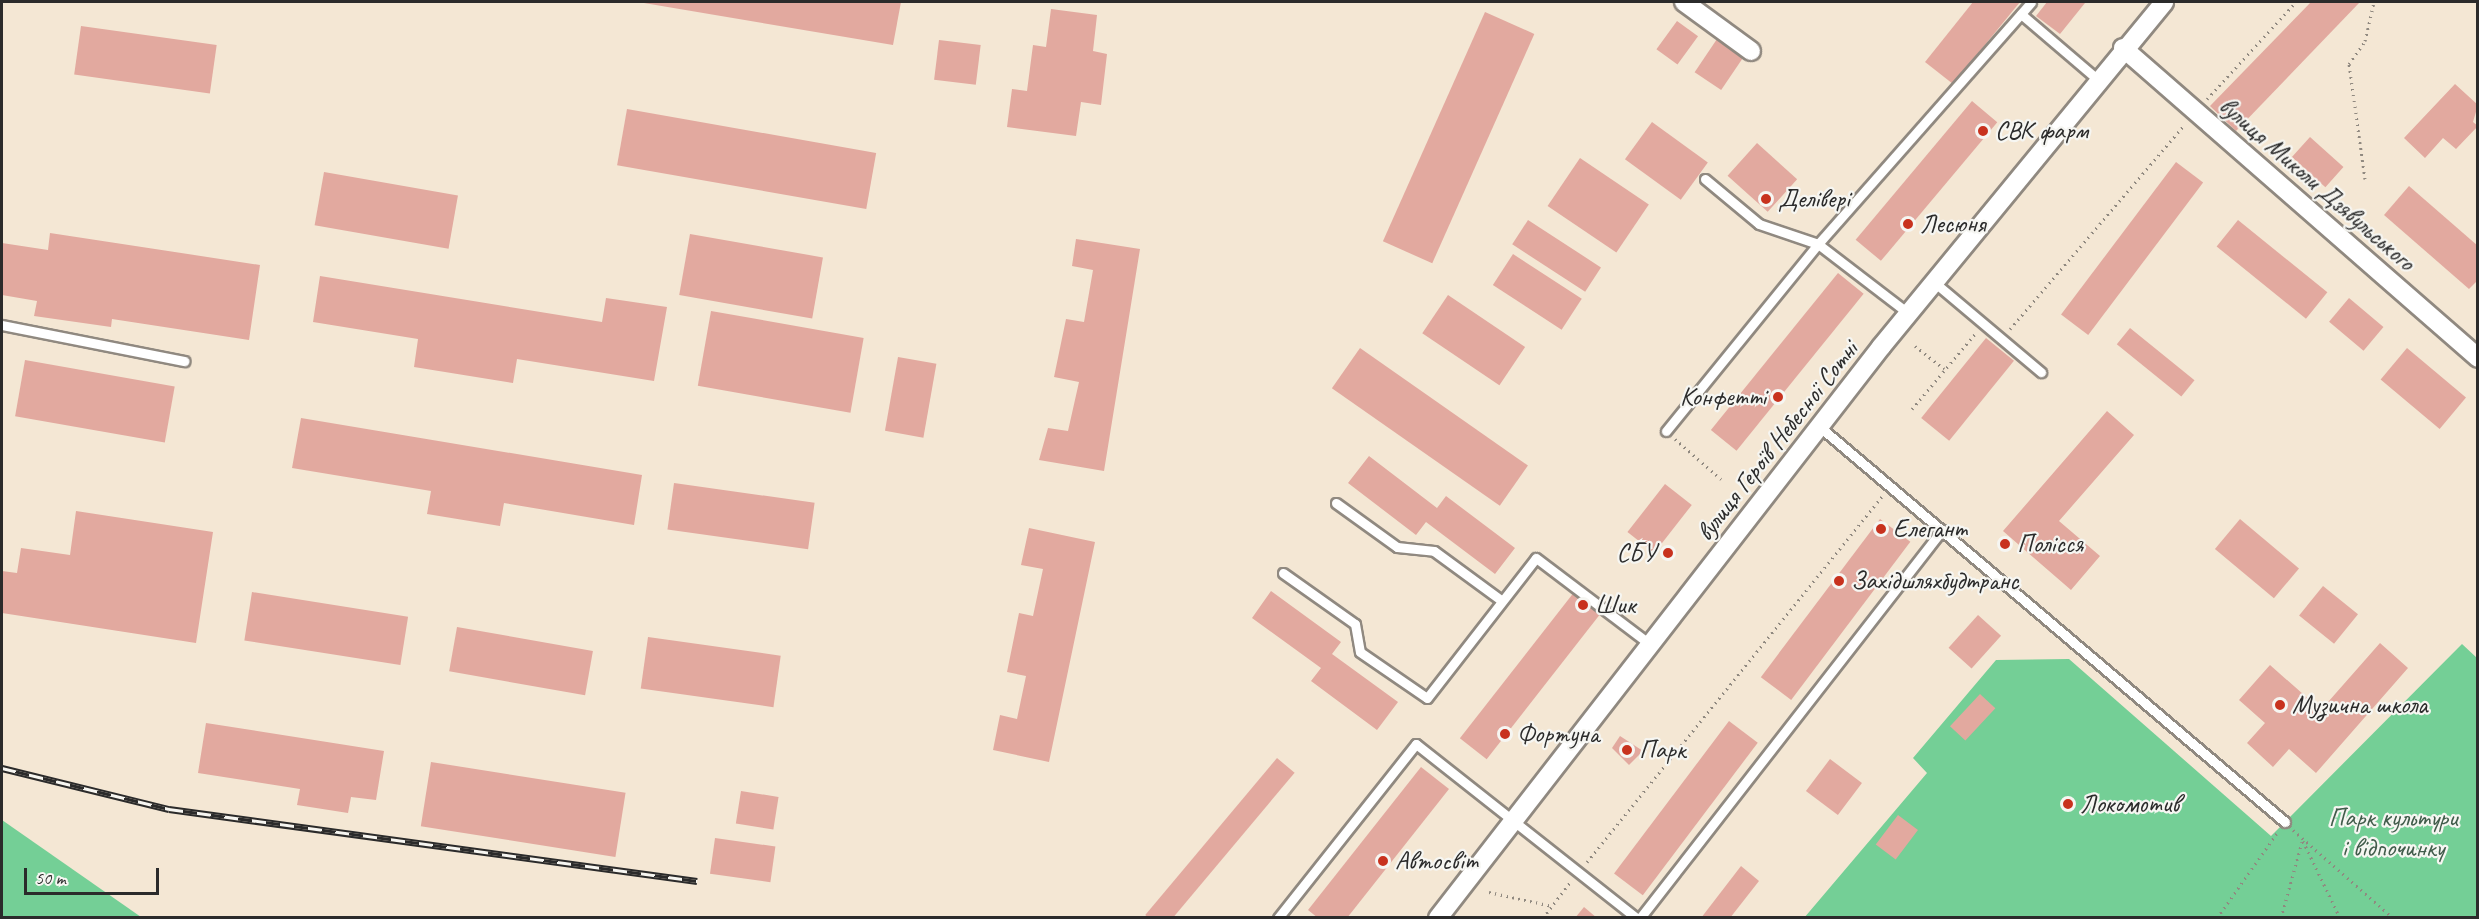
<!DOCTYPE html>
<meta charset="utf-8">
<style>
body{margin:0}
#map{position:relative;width:2479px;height:919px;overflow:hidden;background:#f4e7d4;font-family:Caveat,sans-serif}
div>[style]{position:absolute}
.green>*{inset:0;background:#74cf96}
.building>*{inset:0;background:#e2a99f;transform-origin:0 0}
.path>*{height:3px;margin-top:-1.5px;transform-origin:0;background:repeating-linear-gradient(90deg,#908980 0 1.5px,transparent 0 6px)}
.roads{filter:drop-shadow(2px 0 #908980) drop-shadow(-2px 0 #908980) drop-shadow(0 2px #908980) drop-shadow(0 -2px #908980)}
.lane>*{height:9px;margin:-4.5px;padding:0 4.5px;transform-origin:4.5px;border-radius:4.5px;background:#fff}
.street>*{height:18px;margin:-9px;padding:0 9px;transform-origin:9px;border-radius:9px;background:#fff}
.rail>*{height:7px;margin-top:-3.5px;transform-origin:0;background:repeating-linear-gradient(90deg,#f6f6f2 0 14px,#2b2b2b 0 28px);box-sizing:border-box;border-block:2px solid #2b2b2b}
.dots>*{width:16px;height:16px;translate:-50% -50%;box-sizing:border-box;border:3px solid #f6f6f2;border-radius:50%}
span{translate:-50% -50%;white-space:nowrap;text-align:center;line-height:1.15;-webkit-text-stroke:4.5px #f6f6f2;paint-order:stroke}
.poi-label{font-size:26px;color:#2b2b2b}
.left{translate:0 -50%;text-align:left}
.right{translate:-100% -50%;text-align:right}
.street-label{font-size:26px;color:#2b2b2b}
.park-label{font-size:26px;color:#415c4b}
.frame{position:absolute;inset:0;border:3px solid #2b2b2b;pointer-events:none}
.scale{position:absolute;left:24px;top:868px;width:135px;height:27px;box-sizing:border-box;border:3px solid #2b2b2b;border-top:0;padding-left:8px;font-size:18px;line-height:21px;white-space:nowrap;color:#2b2b2b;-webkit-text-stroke:4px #f6f6f2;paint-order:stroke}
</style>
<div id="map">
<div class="green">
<div style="clip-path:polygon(2462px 644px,2477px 658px,2477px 917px,1804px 918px,1927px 773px,1913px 758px,1996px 660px,2069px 659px,2271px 836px)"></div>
<div style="clip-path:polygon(2px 820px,141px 917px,2px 917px)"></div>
</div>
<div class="building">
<div style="clip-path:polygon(638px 2px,901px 2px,893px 45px)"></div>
<div style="clip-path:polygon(1973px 2px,2020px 2px,1953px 84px,1925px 62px)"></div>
<div style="clip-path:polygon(2047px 2px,2083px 2px,2085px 3px,2060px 34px,2036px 16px)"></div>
<div style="clip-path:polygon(2311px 2px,2360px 2px,2236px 131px,2210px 106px)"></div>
<div style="clip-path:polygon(1051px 9px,1097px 15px,1093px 51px,1107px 54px,1101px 105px,1081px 102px,1076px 136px,1007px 127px,1012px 89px,1027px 91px,1033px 45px,1046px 47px)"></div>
<div style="left:1485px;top:12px;width:54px;height:251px;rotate:24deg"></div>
<div style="left:1677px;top:21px;width:26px;height:35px;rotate:36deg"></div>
<div style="left:81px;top:26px;width:137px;height:49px;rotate:8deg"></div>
<div style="left:1717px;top:39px;width:32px;height:40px;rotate:34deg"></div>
<div style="left:939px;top:40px;width:42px;height:40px;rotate:7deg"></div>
<div style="clip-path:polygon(2455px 84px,2478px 105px,2473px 122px,2478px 126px,2456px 149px,2443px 138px,2425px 158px,2404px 138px)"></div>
<div style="left:1972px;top:101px;width:33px;height:181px;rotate:40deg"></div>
<div style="left:627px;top:109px;width:253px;height:57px;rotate:10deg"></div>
<div style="left:1652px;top:122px;width:69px;height:46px;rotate:36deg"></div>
<div style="left:2310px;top:137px;width:45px;height:27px;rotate:42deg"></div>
<div style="left:1757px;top:143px;width:54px;height:44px;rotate:42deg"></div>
<div style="left:1580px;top:158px;width:83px;height:58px;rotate:34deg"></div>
<div style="left:2176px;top:162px;width:34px;height:191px;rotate:37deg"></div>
<div style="left:324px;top:172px;width:136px;height:54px;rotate:10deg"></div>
<div style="clip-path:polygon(2409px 186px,2478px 246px,2478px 280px,2469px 289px,2384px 215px)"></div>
<div style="left:1528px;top:220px;width:87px;height:29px;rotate:33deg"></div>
<div style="left:2238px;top:220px;width:115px;height:34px;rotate:39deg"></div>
<div style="clip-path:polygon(50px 233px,260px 265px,249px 340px,112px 319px,111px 327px,34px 316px,37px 301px,2px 295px,2px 243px,48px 250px)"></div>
<div style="left:690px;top:234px;width:135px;height:62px;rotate:10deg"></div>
<div style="clip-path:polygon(1076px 239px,1140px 249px,1104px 471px,1039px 460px,1048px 428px,1068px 431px,1079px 382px,1054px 377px,1066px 319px,1084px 322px,1093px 270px,1072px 266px)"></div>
<div style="left:1513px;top:254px;width:82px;height:37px;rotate:33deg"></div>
<div style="left:1838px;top:273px;width:33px;height:202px;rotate:39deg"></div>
<div style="clip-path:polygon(320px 276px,602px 322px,606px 298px,667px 307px,654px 381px,517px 359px,513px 383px,414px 367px,418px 339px,313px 322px)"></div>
<div style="left:1448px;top:295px;width:93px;height:46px;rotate:34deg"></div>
<div style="left:2349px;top:298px;width:45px;height:31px;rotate:40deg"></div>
<div style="left:711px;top:311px;width:155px;height:76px;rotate:10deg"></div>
<div style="left:2130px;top:328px;width:83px;height:21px;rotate:39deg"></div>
<div style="left:1986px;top:338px;width:36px;height:103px;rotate:39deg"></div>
<div style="left:1360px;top:348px;width:205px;height:49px;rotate:35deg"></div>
<div style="left:2407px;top:348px;width:77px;height:41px;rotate:40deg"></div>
<div style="left:898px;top:357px;width:39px;height:75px;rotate:10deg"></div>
<div style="left:25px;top:360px;width:152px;height:57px;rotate:10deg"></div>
<div style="clip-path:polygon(2107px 411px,2134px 435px,2059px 521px,2100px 556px,2071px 590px,2003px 531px)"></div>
<div style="clip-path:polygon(301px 418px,642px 475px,634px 525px,504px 503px,500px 526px,427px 514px,431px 491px,292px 468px)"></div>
<div style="clip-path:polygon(1369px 456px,1437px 508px,1446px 496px,1515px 548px,1495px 574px,1426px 522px,1416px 535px,1348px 483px)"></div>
<div style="left:674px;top:483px;width:142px;height:47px;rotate:8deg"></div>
<div style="left:1665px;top:484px;width:34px;height:61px;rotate:38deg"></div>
<div style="clip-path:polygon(76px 511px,213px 532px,196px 643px,2px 613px,2px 571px,17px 573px,21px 548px,70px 555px)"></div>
<div style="left:1880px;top:519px;width:38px;height:198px;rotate:37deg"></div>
<div style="left:2240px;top:519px;width:77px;height:39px;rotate:40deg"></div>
<div style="clip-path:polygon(1029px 528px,1095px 542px,1049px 762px,993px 750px,1000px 715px,1017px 719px,1026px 676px,1007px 672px,1019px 613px,1033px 616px,1043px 569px,1021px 565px)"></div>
<div style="left:2323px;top:586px;width:45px;height:38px;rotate:39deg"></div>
<div style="clip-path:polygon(1271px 591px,1341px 642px,1332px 654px,1398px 702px,1377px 730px,1311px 681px,1321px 668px,1252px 618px)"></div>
<div style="left:1575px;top:591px;width:34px;height:187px;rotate:38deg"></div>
<div style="left:252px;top:592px;width:158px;height:49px;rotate:9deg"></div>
<div style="left:1978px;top:615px;width:31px;height:44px;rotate:42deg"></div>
<div style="left:457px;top:627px;width:138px;height:45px;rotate:10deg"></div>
<div style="left:648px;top:637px;width:134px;height:52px;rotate:8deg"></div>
<div style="clip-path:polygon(2380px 643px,2408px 668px,2316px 773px,2289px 749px,2273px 767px,2247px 743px,2265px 723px,2239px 700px,2270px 665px,2321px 710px)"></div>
<div style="left:1980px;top:694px;width:21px;height:44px;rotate:43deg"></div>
<div style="left:1729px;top:721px;width:36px;height:191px;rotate:37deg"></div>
<div style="clip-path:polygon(206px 723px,384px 751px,376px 800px,351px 797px,348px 813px,297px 805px,300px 789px,198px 773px)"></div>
<div style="clip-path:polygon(1620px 736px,1643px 751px,1629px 765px,1612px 748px)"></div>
<div style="left:1277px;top:758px;width:23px;height:205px;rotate:40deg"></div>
<div style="left:1830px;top:759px;width:40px;height:40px;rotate:37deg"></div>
<div style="left:431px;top:762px;width:197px;height:65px;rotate:9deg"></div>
<div style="clip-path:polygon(1421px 767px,1449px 789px,1347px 918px,1318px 918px,1308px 910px)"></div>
<div style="left:741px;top:791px;width:38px;height:33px;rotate:9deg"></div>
<div style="left:1898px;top:815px;width:25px;height:37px;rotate:37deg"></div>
<div style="left:715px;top:838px;width:61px;height:36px;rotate:8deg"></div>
<div style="clip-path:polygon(1741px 866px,1759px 881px,1730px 918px,1701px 918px)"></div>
<div style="clip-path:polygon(1584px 907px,1597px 918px,1575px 918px)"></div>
</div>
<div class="path">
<div style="left:2207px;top:99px;width:132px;rotate:-47.5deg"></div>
<div style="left:2365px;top:179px;width:116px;rotate:-97.9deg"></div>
<div style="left:2349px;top:64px;width:28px;rotate:-55deg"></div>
<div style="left:2365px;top:41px;width:40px;rotate:-77deg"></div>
<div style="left:2010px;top:329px;width:270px;rotate:-49.5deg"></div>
<div style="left:1915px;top:346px;width:37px;rotate:38deg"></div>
<div style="left:1912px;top:409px;width:98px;rotate:-50deg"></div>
<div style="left:1675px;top:439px;width:61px;rotate:41deg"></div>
<div style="left:2293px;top:830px;width:133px;rotate:41.3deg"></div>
<div style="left:2303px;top:841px;width:85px;rotate:64.3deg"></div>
<div style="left:1587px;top:862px;width:470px;rotate:-51.1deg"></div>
<div style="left:1489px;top:892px;width:65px;rotate:12.5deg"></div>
<div style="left:1543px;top:918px;width:46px;rotate:-52.9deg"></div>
<div style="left:2217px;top:918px;width:104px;rotate:-54.8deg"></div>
<div style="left:2281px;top:918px;width:79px;rotate:-74.6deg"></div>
</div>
<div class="roads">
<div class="lane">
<div style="left:2021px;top:14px;width:100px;rotate:40.5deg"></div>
<div style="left:1705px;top:179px;width:70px;rotate:39.8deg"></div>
<div style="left:1759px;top:224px;width:62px;rotate:18.7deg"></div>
<div style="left:1818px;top:244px;width:113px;rotate:37.5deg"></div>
<div style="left:1934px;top:282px;width:140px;rotate:40.1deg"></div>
<div style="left:2px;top:325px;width:186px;rotate:11.2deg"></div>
<div style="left:1820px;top:427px;width:610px;rotate:40.35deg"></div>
<div style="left:1666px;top:431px;width:241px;rotate:-50.9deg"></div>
<div style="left:1818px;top:244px;width:322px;rotate:-48.6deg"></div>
<div style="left:1336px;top:503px;width:75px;rotate:35.8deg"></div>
<div style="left:1397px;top:547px;width:37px;rotate:6deg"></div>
<div style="left:1434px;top:551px;width:84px;rotate:36.3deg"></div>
<div style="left:1283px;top:573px;width:88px;rotate:35.3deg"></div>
<div style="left:1355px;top:624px;width:28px;rotate:80deg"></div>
<div style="left:1360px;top:652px;width:81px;rotate:34.5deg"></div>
<div style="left:1427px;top:698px;width:177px;rotate:-52.1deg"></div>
<div style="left:1536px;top:558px;width:144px;rotate:37.1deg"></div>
<div style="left:1278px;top:918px;width:222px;rotate:-51.6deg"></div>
<div style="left:1416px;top:744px;width:280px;rotate:38.3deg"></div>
<div style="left:1640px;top:918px;width:492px;rotate:-52.1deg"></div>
</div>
<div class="street">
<div style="left:1684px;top:2px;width:83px;rotate:36.2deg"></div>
<div style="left:2123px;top:48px;width:471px;rotate:41.1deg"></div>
<div style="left:1438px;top:918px;width:723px;rotate:-52.19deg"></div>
<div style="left:1881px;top:347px;width:446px;rotate:-50.6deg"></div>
</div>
</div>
<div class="rail">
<div style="left:2px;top:768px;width:172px;rotate:13.8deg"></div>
<div style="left:169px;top:809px;width:533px;rotate:7.77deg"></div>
</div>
<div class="dots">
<div style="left:1983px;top:131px;background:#c8321e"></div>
<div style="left:1766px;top:199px;background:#c8321e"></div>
<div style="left:1908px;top:224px;background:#c8321e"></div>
<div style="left:1778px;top:397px;background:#c8321e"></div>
<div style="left:1881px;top:529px;background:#c8321e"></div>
<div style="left:2005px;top:544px;background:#c8321e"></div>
<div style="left:1668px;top:553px;background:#c8321e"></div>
<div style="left:1839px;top:581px;background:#c8321e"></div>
<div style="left:1583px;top:605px;background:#c8321e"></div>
<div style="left:2280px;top:705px;background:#c8321e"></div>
<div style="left:1505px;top:734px;background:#c8321e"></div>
<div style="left:1627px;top:750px;background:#c8321e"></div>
<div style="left:2068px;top:804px;background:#c8321e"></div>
<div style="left:1383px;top:861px;background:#c8321e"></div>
</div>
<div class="poi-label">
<span class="left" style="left:1995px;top:131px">СВК фарм</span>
<span class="left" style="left:1778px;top:199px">Делівері</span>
<span class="left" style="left:1920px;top:224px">Лесюня</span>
<span class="right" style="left:1766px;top:397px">Конфетті</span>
<span class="left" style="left:1893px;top:529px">Елегант</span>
<span class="left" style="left:2017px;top:544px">Полісся</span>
<span class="right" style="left:1656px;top:553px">СБУ</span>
<span class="left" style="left:1851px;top:581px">Західшляхбудтранс</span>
<span class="left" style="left:1595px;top:605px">Шик</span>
<span class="left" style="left:2292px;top:705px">Музична школа</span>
<span class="left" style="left:1517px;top:734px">Фортуна</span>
<span class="left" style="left:1639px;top:750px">Парк</span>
<span class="left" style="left:2080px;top:804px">Локомотив</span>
<span class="left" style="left:1395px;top:861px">Автосвіт</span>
</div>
<div class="street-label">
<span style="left:2317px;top:184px;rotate:41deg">вулиця Миколи Дзявульського</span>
<span style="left:1777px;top:441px;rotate:-52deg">вулиця Героїв Небесної Сотні</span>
</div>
<div class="park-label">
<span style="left:2393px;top:833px">Парк культури<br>і відпочинку</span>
</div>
<div class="frame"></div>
<div class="scale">50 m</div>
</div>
